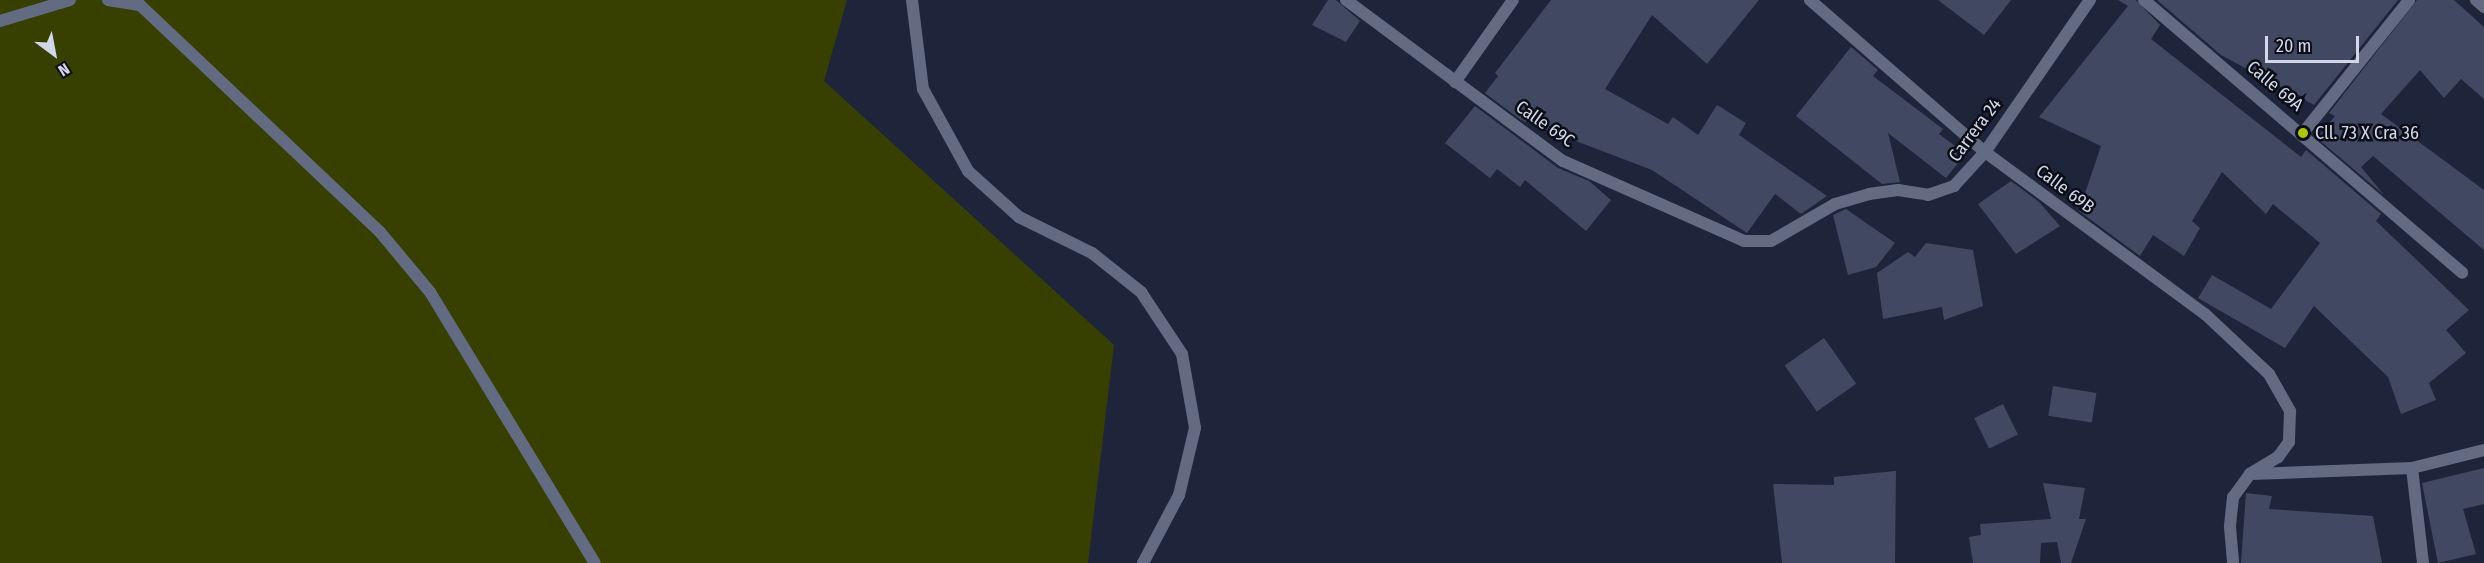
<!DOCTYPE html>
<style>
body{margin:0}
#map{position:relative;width:2484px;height:563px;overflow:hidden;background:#1e253b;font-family:"Fira Sans Condensed",sans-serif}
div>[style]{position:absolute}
.green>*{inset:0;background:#374000}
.building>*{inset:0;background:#404961;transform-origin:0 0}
.lane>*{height:12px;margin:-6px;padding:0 6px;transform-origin:6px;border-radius:6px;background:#636b83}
.street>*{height:12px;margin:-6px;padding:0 6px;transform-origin:6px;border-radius:6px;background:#636b83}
.dots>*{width:16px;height:16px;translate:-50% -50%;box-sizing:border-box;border:3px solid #0b0e18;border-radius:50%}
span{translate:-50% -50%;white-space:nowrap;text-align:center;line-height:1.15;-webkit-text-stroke:5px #0b0e18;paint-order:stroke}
.street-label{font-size:18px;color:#d3d8e8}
.poi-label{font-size:18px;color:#d3d8e8}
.left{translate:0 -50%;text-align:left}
.north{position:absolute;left:24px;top:24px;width:60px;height:60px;-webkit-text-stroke:4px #0b0e18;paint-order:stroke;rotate:148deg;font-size:16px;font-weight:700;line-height:24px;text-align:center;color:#d3d8e8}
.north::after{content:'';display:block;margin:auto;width:21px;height:27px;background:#d3d8e8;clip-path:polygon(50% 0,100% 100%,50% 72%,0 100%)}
.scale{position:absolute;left:2265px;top:36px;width:94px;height:27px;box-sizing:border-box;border:3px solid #d3d8e8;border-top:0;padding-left:8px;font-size:18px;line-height:21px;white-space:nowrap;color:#d3d8e8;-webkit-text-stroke:4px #0b0e18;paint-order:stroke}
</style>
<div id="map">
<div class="green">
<div style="clip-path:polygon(0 0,847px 0,824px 81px,1114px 345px,1088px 563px,0 563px)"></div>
</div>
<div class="building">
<div style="clip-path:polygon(1328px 0,1336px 0,1360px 21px,1346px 42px,1312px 25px)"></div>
<div style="clip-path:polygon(1551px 0,1759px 0,1707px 64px,1652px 15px,1605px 89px,1668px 124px,1673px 117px,1698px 135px,1717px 105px,1746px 123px,1739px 135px,1827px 196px,1801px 214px,1775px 194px,1747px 233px,1652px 170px,1521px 120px,1485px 93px,1498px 76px,1495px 73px)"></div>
<div style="clip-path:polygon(1938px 0,2011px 0,1984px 35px)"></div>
<div style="clip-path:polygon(2118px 0,2136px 0,2160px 25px,2151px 39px,2301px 157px,2306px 150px,2381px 214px,2376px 221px,2469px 310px,2446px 330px,2466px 353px,2429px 383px,2436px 400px,2401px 414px,2388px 377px,2314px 306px,2285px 348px,2198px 298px,2212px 275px,2271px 309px,2320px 243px,2273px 204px,2266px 214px,2222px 172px,2192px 221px,2200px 228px,2184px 256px,2153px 235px,2140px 256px,2079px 211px,2101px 146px,2039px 117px,2128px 6px)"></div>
<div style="clip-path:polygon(2157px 0,2398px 0,2314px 105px,2221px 55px)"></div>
<div style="clip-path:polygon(2417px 0,2454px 0,2484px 27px,2484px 99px,2461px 79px,2444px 98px,2420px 70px,2381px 114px,2484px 190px,2484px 250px,2373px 156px,2361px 167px,2384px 195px,2317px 138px,2335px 116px,2329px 113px)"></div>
<div style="clip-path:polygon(1851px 47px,1878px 70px,1873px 76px,1943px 129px,1939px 134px,1955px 146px,1958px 163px,1946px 178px,1888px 133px,1900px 182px,1882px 184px,1796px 116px)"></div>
<div style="clip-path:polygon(1475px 106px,1558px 168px,1589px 181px,1611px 200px,1586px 231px,1525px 180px,1520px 187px,1497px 169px,1490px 178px,1445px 143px)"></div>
<div style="clip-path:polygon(2011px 181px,2039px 202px,2060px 226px,2016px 254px,1978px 204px)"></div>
<div style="clip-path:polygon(1846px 209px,1895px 243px,1876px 267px,1848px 275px,1833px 215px)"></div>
<div style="clip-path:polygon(1926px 243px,1973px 250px,1983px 306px,1944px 320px,1942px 307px,1883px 319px,1877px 273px,1908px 252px,1915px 257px)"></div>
<div style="left:1824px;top:338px;width:56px;height:48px;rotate:55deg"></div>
<div style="left:2053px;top:386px;width:44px;height:30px;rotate:9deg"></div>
<div style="left:2003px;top:404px;width:34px;height:32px;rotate:64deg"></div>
<div style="clip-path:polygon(2484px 468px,2484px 504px,2463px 509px,2476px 554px,2438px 563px,2422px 483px)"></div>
<div style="clip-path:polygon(1896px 471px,1895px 563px,1782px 563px,1773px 484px,1834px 485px,1834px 477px)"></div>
<div style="clip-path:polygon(2043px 483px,2085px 488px,2079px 519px,2086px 519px,2071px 563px,2061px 563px,2057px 542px,2041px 543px,2040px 563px,1973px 563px,1969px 537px,1981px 535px,1980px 524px,2051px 519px)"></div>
<div style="clip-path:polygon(2246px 493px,2272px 496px,2269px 509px,2373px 516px,2382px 563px,2241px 563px)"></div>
</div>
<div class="lane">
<div style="left:108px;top:0;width:32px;rotate:9deg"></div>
<div style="left:140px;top:5px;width:330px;rotate:43.4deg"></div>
<div style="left:380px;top:232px;width:78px;rotate:50.2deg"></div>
<div style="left:430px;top:292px;width:317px;rotate:58.7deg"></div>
<div style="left:0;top:21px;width:73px;rotate:-16.7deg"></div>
</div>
<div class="street">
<div style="left:912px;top:0;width:90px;rotate:83deg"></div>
<div style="left:923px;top:89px;width:94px;rotate:61.2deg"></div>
<div style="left:968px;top:171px;width:69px;rotate:42deg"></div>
<div style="left:1019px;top:217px;width:81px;rotate:26.3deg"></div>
<div style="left:1092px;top:253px;width:63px;rotate:38.5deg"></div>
<div style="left:1141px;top:292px;width:74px;rotate:56.5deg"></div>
<div style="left:1182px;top:354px;width:75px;rotate:80deg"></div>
<div style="left:1195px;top:428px;width:69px;rotate:103.4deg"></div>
<div style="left:1179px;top:495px;width:77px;rotate:117.9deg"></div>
<div style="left:1346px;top:0;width:270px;rotate:36.6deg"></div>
<div style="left:1563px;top:161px;width:198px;rotate:23.8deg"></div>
<div style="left:1744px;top:241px;width:27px"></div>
<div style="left:1771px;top:241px;width:74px;rotate:-30deg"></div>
<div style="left:1835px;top:204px;width:35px;rotate:-16deg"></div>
<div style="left:1869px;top:194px;width:29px;rotate:-8deg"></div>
<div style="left:1898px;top:190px;width:30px;rotate:9deg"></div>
<div style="left:1928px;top:195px;width:28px;rotate:-19deg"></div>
<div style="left:1954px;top:186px;width:46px;rotate:-47.6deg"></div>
<div style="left:1985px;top:152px;width:185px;rotate:-55.4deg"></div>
<div style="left:1810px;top:0;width:232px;rotate:41deg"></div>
<div style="left:1985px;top:152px;width:273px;rotate:36.4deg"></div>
<div style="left:2205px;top:314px;width:88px;rotate:43.2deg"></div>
<div style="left:2269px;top:374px;width:43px;rotate:60.4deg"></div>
<div style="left:2290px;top:411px;width:31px;rotate:92deg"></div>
<div style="left:2289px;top:442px;width:19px;rotate:126deg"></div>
<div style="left:2278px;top:457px;width:33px;rotate:149deg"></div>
<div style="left:2250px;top:474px;width:29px;rotate:126deg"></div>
<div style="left:2233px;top:497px;width:30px;rotate:96deg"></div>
<div style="left:2230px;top:527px;width:36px;rotate:85deg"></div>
<div style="left:2144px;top:0;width:419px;rotate:40.6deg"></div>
<div style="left:2476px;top:0;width:11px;rotate:41deg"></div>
<div style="left:1455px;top:82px;width:100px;rotate:-54.7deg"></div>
<div style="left:2303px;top:133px;width:170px;rotate:-51.4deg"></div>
<div style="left:2412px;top:468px;width:96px;rotate:83.4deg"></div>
<div style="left:2251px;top:474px;width:161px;rotate:-2.1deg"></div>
<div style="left:2412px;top:468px;width:74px;rotate:-14deg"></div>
</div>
<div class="dots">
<div style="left:2303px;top:133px;background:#adc60e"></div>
</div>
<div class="street-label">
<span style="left:2275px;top:86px;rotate:40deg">Calle 69A</span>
<span style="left:1545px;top:124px;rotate:35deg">Calle 69C</span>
<span style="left:1975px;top:130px;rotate:-53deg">Carrera 24</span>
<span style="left:2065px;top:189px;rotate:37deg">Calle 69B</span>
</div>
<div class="poi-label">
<span class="left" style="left:2315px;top:133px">Cll. 73 X Cra 36</span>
</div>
<div class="north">N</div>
<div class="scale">20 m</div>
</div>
